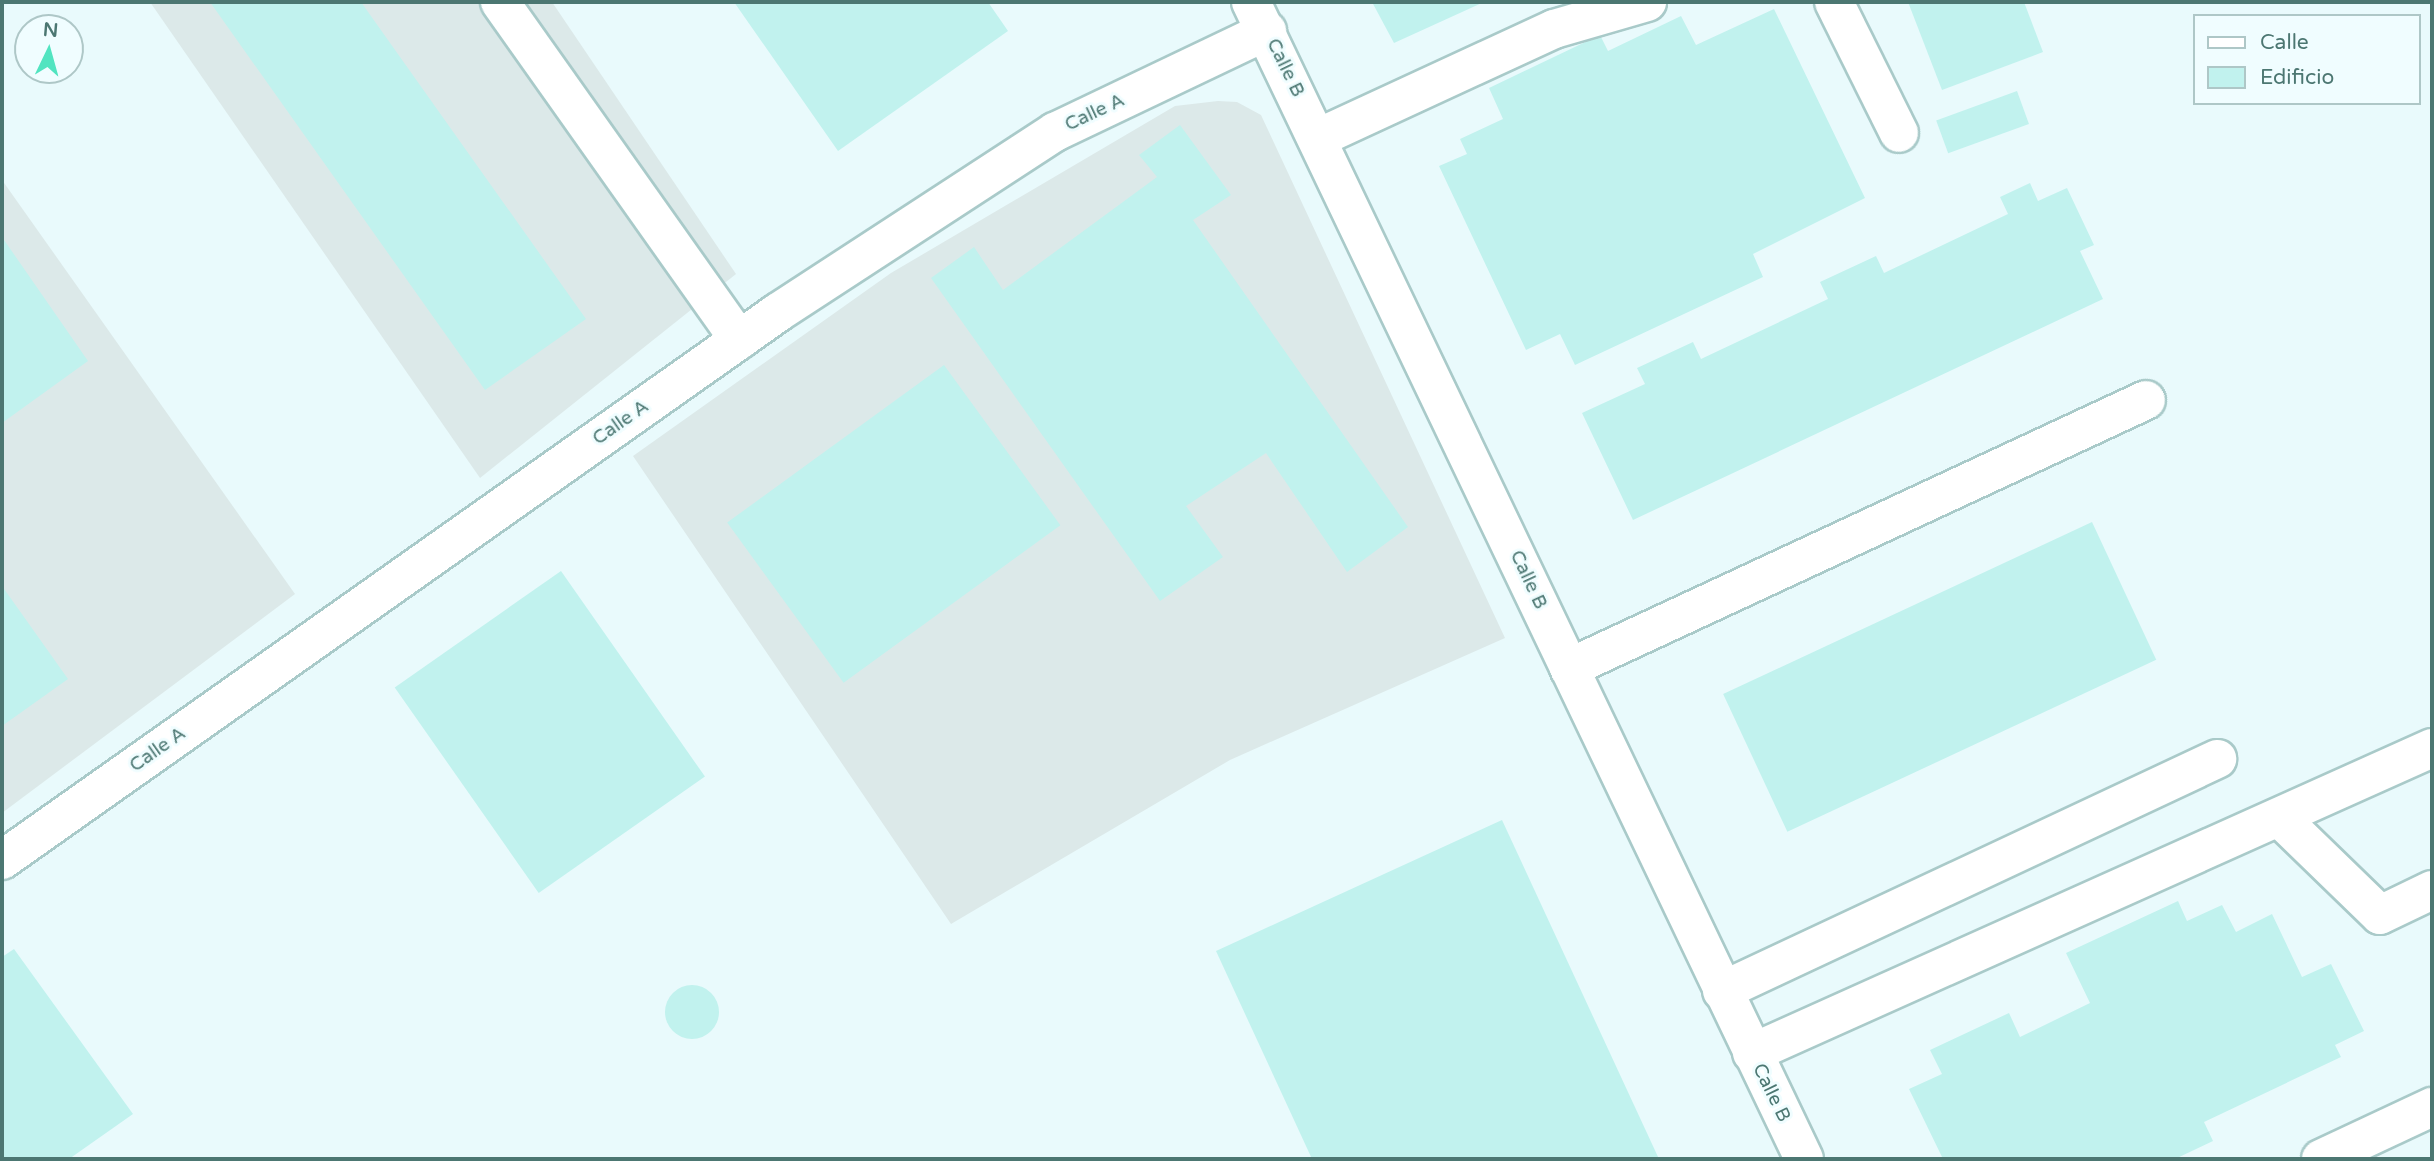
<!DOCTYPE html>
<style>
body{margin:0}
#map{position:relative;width:2434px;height:1161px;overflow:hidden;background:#e9fafc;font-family:"Varela Round",sans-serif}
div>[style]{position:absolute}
.industrial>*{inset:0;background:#dce9e9}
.building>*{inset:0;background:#c1f2ee;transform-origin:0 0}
.round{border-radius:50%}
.roads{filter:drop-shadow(2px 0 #a9cac9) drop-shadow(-2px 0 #a9cac9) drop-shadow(0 2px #a9cac9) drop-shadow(0 -2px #a9cac9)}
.minor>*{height:38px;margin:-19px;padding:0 19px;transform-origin:19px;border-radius:19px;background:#fff}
span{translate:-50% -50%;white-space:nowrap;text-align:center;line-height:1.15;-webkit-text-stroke:6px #f0fdff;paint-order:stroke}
.street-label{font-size:19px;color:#4c7772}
.frame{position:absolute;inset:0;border:4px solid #4c7772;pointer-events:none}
.legend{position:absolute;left:2193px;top:14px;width:228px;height:91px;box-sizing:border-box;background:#f0fdff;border:2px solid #aec7c7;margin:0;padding:9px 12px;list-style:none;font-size:21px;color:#4c7772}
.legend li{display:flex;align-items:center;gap:14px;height:35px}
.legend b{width:35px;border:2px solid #aec7c7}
.north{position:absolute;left:14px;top:14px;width:70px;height:70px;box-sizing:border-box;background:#f0fdff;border:2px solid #aec7c7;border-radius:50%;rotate:5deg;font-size:19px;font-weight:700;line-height:28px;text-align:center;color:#4c7772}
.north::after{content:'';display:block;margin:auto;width:24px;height:32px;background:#51e4c0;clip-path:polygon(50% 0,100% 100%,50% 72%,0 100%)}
</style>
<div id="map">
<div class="industrial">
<div style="clip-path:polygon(150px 2px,552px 2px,736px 274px,480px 478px)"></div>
<div style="clip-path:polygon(1218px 101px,1237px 102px,1261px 115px,1505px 638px,1230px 760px,951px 924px,633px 456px,891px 273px,1175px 106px)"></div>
<div style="clip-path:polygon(2px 180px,295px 594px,2px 813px)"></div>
</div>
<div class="building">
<div style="clip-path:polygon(210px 2px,361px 2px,586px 319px,485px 390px)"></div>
<div style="clip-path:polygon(734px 2px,988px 2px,1008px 31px,838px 151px)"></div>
<div style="clip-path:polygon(1372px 2px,1484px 2px,1394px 43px)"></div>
<div style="clip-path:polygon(1908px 2px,2024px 2px,2043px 52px,1942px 90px)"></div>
<div style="clip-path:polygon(1774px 9px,1865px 198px,1753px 254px,1763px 277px,1575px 365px,1560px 334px,1526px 350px,1439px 166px,1467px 154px,1460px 139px,1503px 119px,1489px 88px,1600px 35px,1608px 51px,1681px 16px,1696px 45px)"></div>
<div style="left:2017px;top:91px;width:35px;height:86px;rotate:70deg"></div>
<div style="clip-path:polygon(1180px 125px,1231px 195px,1193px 220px,1408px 527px,1347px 572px,1266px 453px,1186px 506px,1223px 557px,1160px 601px,931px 278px,974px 247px,1003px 290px,1157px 177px,1139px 155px)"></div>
<div style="clip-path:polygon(2030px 183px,2038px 201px,2067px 188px,2094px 245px,2080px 251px,2103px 299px,1633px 520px,1582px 413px,1645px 384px,1637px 368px,1693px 342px,1701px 359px,1828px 299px,1820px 282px,1876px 256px,1884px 273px,2008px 214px,2000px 197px)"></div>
<div style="clip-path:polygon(2px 237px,88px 361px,2px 423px)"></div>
<div style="left:944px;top:365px;width:198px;height:268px;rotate:54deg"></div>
<div style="left:2092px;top:522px;width:152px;height:407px;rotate:65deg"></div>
<div style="left:561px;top:571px;width:251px;height:203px;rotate:55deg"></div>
<div style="clip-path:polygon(2px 586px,68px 679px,2px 726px)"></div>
<div style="clip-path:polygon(1502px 820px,1659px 1159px,1312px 1159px,1216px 951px)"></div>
<div style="clip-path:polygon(2178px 901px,2187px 921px,2222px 905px,2236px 932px,2272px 914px,2302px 977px,2331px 964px,2364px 1031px,2335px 1045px,2341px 1057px,2204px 1122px,2213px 1141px,2175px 1159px,1943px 1159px,1909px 1089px,1942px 1074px,1930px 1050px,2009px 1013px,2020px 1037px,2090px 1003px,2066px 953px)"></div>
<div style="clip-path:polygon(14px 949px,133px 1114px,69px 1159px,2px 1159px,2px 957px)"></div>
<div class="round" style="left:665px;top:985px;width:54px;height:54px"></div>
</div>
<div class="roads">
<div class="minor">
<div style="left:500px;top:2px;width:414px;rotate:54.7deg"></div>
<div style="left:1251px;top:2px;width:1282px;rotate:64.45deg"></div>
<div style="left:1834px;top:2px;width:146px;rotate:63.6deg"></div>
<div style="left:1318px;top:138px;width:260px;rotate:-24.8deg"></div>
<div style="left:1554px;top:29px;width:97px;rotate:-16.2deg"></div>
<div style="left:1569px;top:668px;width:636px;rotate:-24.91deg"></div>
<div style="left:2280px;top:818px;width:139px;rotate:44.1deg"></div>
<div style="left:2380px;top:915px;width:58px;rotate:-25.7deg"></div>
<div style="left:2px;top:860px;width:949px;rotate:-35.21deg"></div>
<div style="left:777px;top:313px;width:332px;rotate:-33.1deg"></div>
<div style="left:1055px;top:132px;width:235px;rotate:-25.5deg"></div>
<div style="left:1722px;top:991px;width:547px;rotate:-25.11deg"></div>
<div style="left:1752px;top:1053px;width:745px;rotate:-24.16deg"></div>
<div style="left:2321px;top:1159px;width:123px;rotate:-25.1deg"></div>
</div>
</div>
<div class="street-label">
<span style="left:1285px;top:68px;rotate:64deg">Calle B</span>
<span style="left:1095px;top:113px;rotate:-25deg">Calle A</span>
<span style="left:621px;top:423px;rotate:-35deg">Calle A</span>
<span style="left:1528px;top:580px;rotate:65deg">Calle B</span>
<span style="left:158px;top:750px;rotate:-35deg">Calle A</span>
<span style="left:1771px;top:1093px;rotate:64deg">Calle B</span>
</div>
<div class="frame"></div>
<ul class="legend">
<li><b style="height:9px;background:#fff"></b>Calle</li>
<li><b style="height:19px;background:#c1f2ee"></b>Edificio</li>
</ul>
<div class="north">N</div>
</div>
